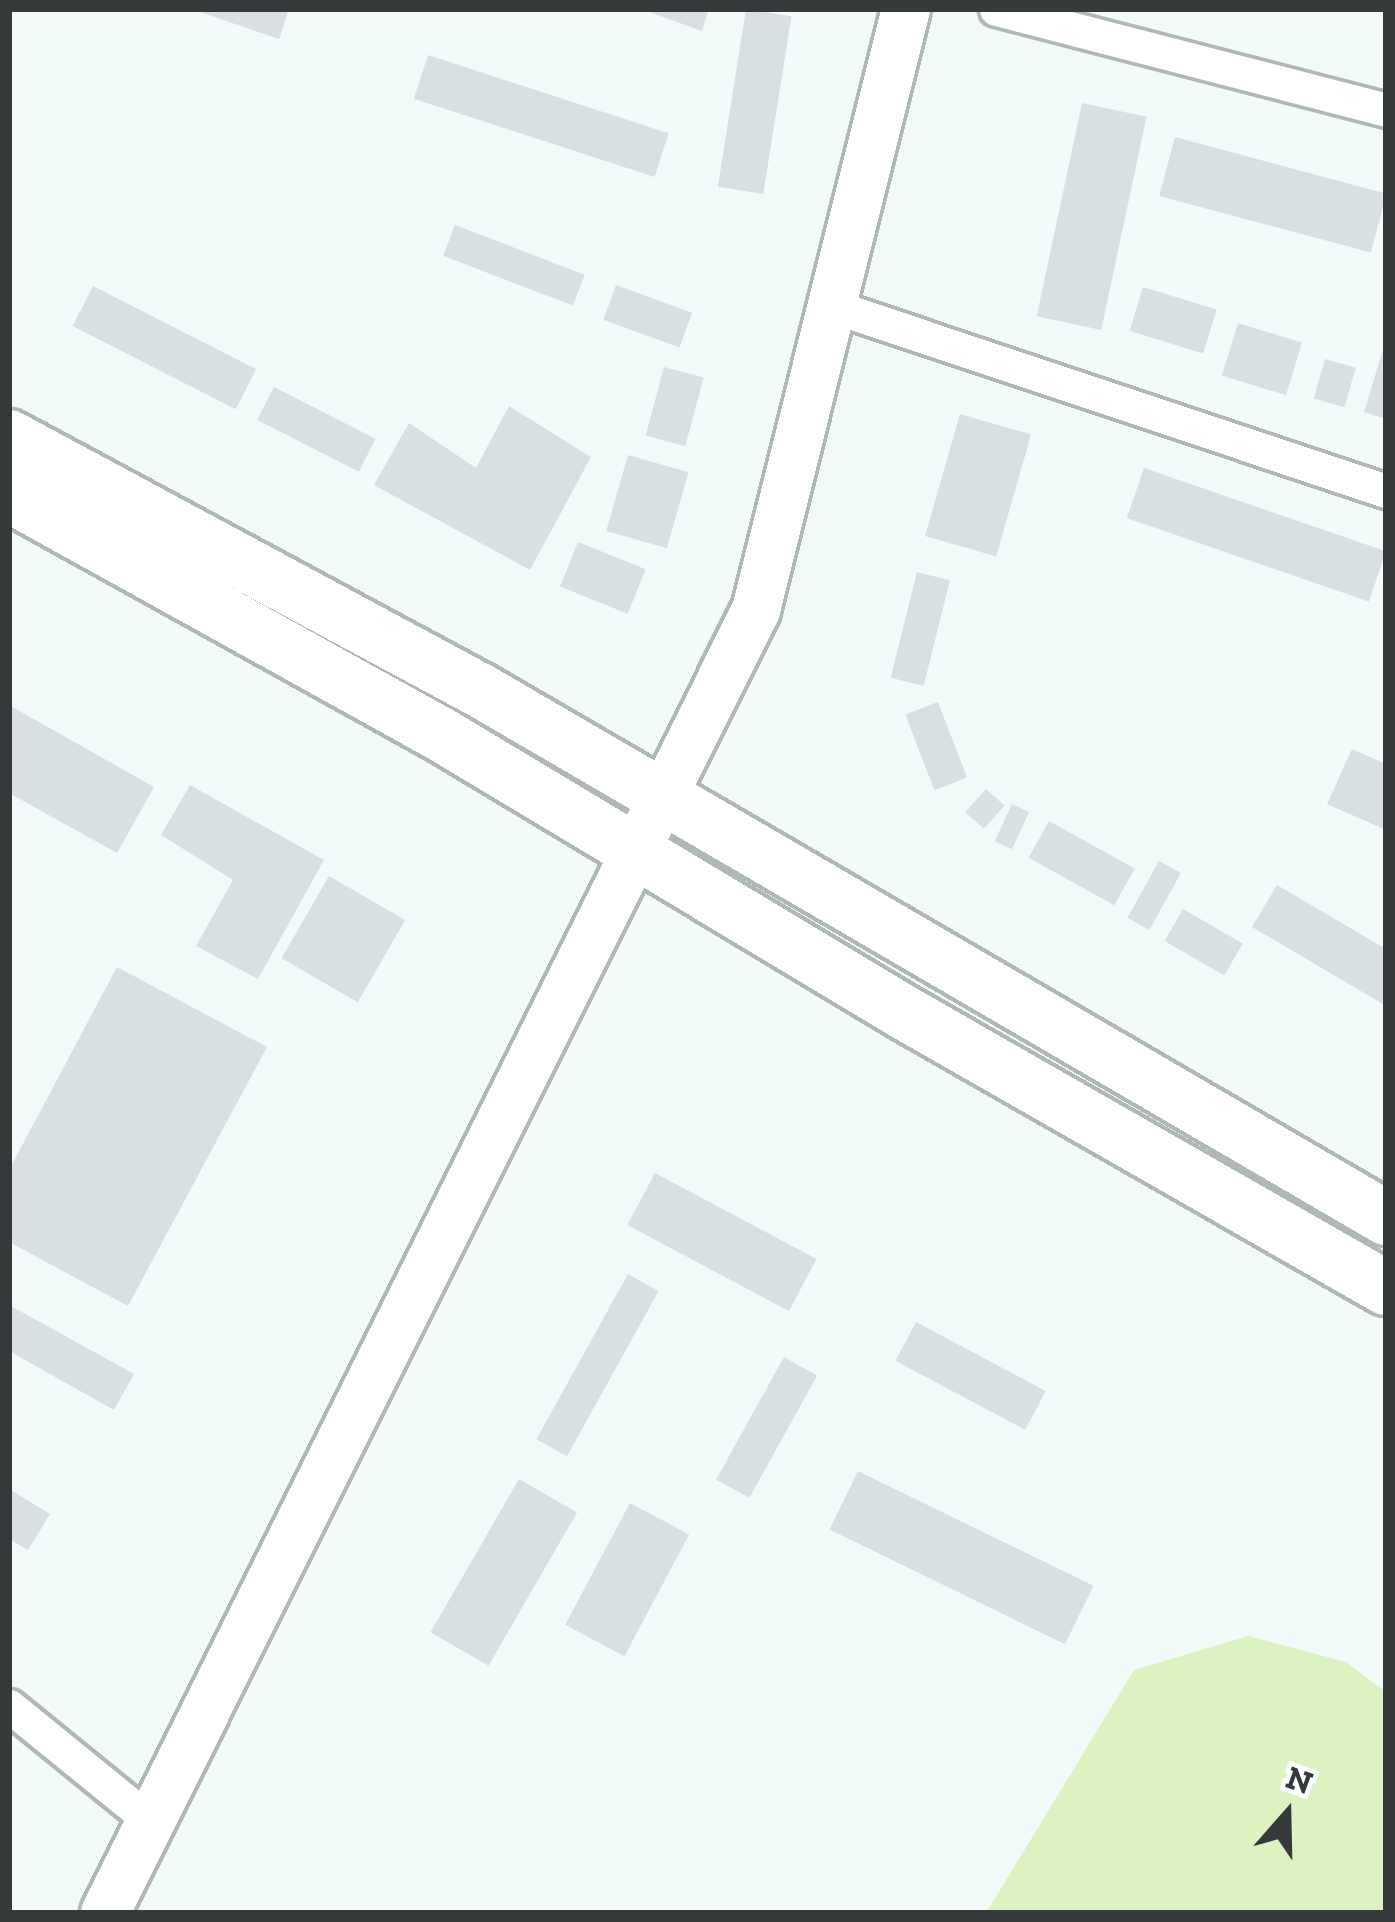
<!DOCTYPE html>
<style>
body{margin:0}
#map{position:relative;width:1395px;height:1922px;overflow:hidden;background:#f3fbfa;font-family:"Zilla Slab",serif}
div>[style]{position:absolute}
.green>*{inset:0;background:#dcf3c1}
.building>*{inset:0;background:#d9e0e3;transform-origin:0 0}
.roads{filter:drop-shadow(3px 0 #b0b8b7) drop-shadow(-3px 0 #b0b8b7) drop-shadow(0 3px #b0b8b7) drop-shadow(0 -3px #b0b8b7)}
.street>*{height:33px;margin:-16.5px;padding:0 16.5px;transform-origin:16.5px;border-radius:16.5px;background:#fff}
.secondary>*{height:48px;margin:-24px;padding:0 24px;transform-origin:24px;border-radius:24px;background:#fff}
.primary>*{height:54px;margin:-27px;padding:0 27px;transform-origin:27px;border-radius:27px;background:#fff}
span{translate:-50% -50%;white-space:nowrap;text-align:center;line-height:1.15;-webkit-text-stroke:12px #fff;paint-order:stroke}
.frame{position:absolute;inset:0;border:12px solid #363939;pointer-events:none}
.north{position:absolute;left:1227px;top:1754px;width:120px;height:120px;-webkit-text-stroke:9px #fff;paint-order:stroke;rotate:20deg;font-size:33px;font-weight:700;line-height:48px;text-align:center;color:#363939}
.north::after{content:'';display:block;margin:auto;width:42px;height:54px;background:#363939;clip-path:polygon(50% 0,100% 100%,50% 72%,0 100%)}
</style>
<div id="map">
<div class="green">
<div style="clip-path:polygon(1248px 1636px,1346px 1662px,1386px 1692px,1386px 1913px,986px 1913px,1134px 1670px)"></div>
</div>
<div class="building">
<div style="clip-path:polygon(191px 9px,289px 9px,279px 39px)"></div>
<div style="clip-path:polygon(641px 9px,709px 9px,702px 31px)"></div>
<div style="left:746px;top:9px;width:46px;height:180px;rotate:9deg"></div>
<div style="left:428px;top:55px;width:253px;height:46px;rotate:18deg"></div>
<div style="left:1082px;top:103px;width:66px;height:218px;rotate:12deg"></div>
<div style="left:1175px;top:137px;width:219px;height:61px;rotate:15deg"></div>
<div style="left:455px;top:225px;width:139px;height:33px;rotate:21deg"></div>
<div style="left:616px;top:285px;width:81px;height:37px;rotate:20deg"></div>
<div style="left:93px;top:286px;width:183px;height:45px;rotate:27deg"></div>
<div style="left:1143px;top:287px;width:77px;height:46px;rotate:17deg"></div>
<div style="left:1238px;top:323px;width:67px;height:55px;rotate:17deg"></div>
<div style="clip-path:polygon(1385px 343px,1386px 344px,1386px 419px,1364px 412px)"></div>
<div style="left:1325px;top:359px;width:32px;height:41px;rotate:16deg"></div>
<div style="left:664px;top:367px;width:41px;height:71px;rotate:15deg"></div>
<div style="left:274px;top:387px;width:114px;height:37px;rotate:27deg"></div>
<div style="clip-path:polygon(509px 406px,591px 457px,530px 570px,374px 485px,409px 423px,476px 468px)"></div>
<div style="left:960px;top:414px;width:74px;height:127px;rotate:16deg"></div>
<div style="left:628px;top:455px;width:63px;height:79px;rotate:16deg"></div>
<div style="left:1144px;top:468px;width:256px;height:53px;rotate:19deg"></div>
<div style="left:578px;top:542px;width:73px;height:48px;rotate:22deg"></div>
<div style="left:917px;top:572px;width:34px;height:109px;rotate:14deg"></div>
<div style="left:938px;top:702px;width:81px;height:35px;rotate:69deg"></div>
<div style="clip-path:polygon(9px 705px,154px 787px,117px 853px,9px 793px)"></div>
<div style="clip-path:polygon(1352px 749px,1386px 764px,1386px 830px,1327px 804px)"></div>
<div style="clip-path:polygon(190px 785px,324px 860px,258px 979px,196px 946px,233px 880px,161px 835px)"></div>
<div style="left:986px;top:789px;width:25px;height:31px;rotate:42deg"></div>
<div style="left:1012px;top:804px;width:19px;height:41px;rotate:25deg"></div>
<div style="left:1049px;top:821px;width:98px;height:42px;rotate:29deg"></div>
<div style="left:1159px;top:861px;width:25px;height:65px;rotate:29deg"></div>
<div style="left:329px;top:876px;width:88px;height:95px;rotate:30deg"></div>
<div style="clip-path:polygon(1277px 885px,1386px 949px,1386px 1006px,1252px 927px)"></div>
<div style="left:1183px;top:909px;width:69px;height:37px;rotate:30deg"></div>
<div style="clip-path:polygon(117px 967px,267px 1047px,128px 1306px,9px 1242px,9px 1170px)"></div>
<div style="left:655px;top:1173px;width:183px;height:59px;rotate:28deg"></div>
<div style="left:628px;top:1274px;width:35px;height:189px;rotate:29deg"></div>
<div style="clip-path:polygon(9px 1305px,134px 1374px,114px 1410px,9px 1351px)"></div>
<div style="left:916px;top:1322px;width:147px;height:44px;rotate:28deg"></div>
<div style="left:784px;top:1357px;width:38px;height:140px;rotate:29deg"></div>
<div style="left:858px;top:1471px;width:262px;height:65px;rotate:26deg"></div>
<div style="left:519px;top:1479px;width:67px;height:177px;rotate:30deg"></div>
<div style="clip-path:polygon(9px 1489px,50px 1514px,28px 1550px,9px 1539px)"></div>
<div style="left:630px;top:1503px;width:67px;height:138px;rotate:28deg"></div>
</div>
<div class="roads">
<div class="street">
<div style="left:996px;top:9px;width:403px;rotate:14.5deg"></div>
<div style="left:832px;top:306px;width:584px;rotate:18.47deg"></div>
<div style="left:9px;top:1706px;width:186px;rotate:39.1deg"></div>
</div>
<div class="secondary">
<div style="left:105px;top:1913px;width:1457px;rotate:-63.45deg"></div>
<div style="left:756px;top:610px;width:619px;rotate:-75.99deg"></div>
</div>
<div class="primary">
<div style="left:9px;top:437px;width:538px;rotate:28.28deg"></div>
<div style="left:483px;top:692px;width:1045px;rotate:30.22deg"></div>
<div style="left:9px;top:495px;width:495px;rotate:29deg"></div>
<div style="left:442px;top:735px;width:540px;rotate:30.98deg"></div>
<div style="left:905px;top:1013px;width:554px;rotate:29.76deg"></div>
</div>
</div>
<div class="frame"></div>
<div class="north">N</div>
</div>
